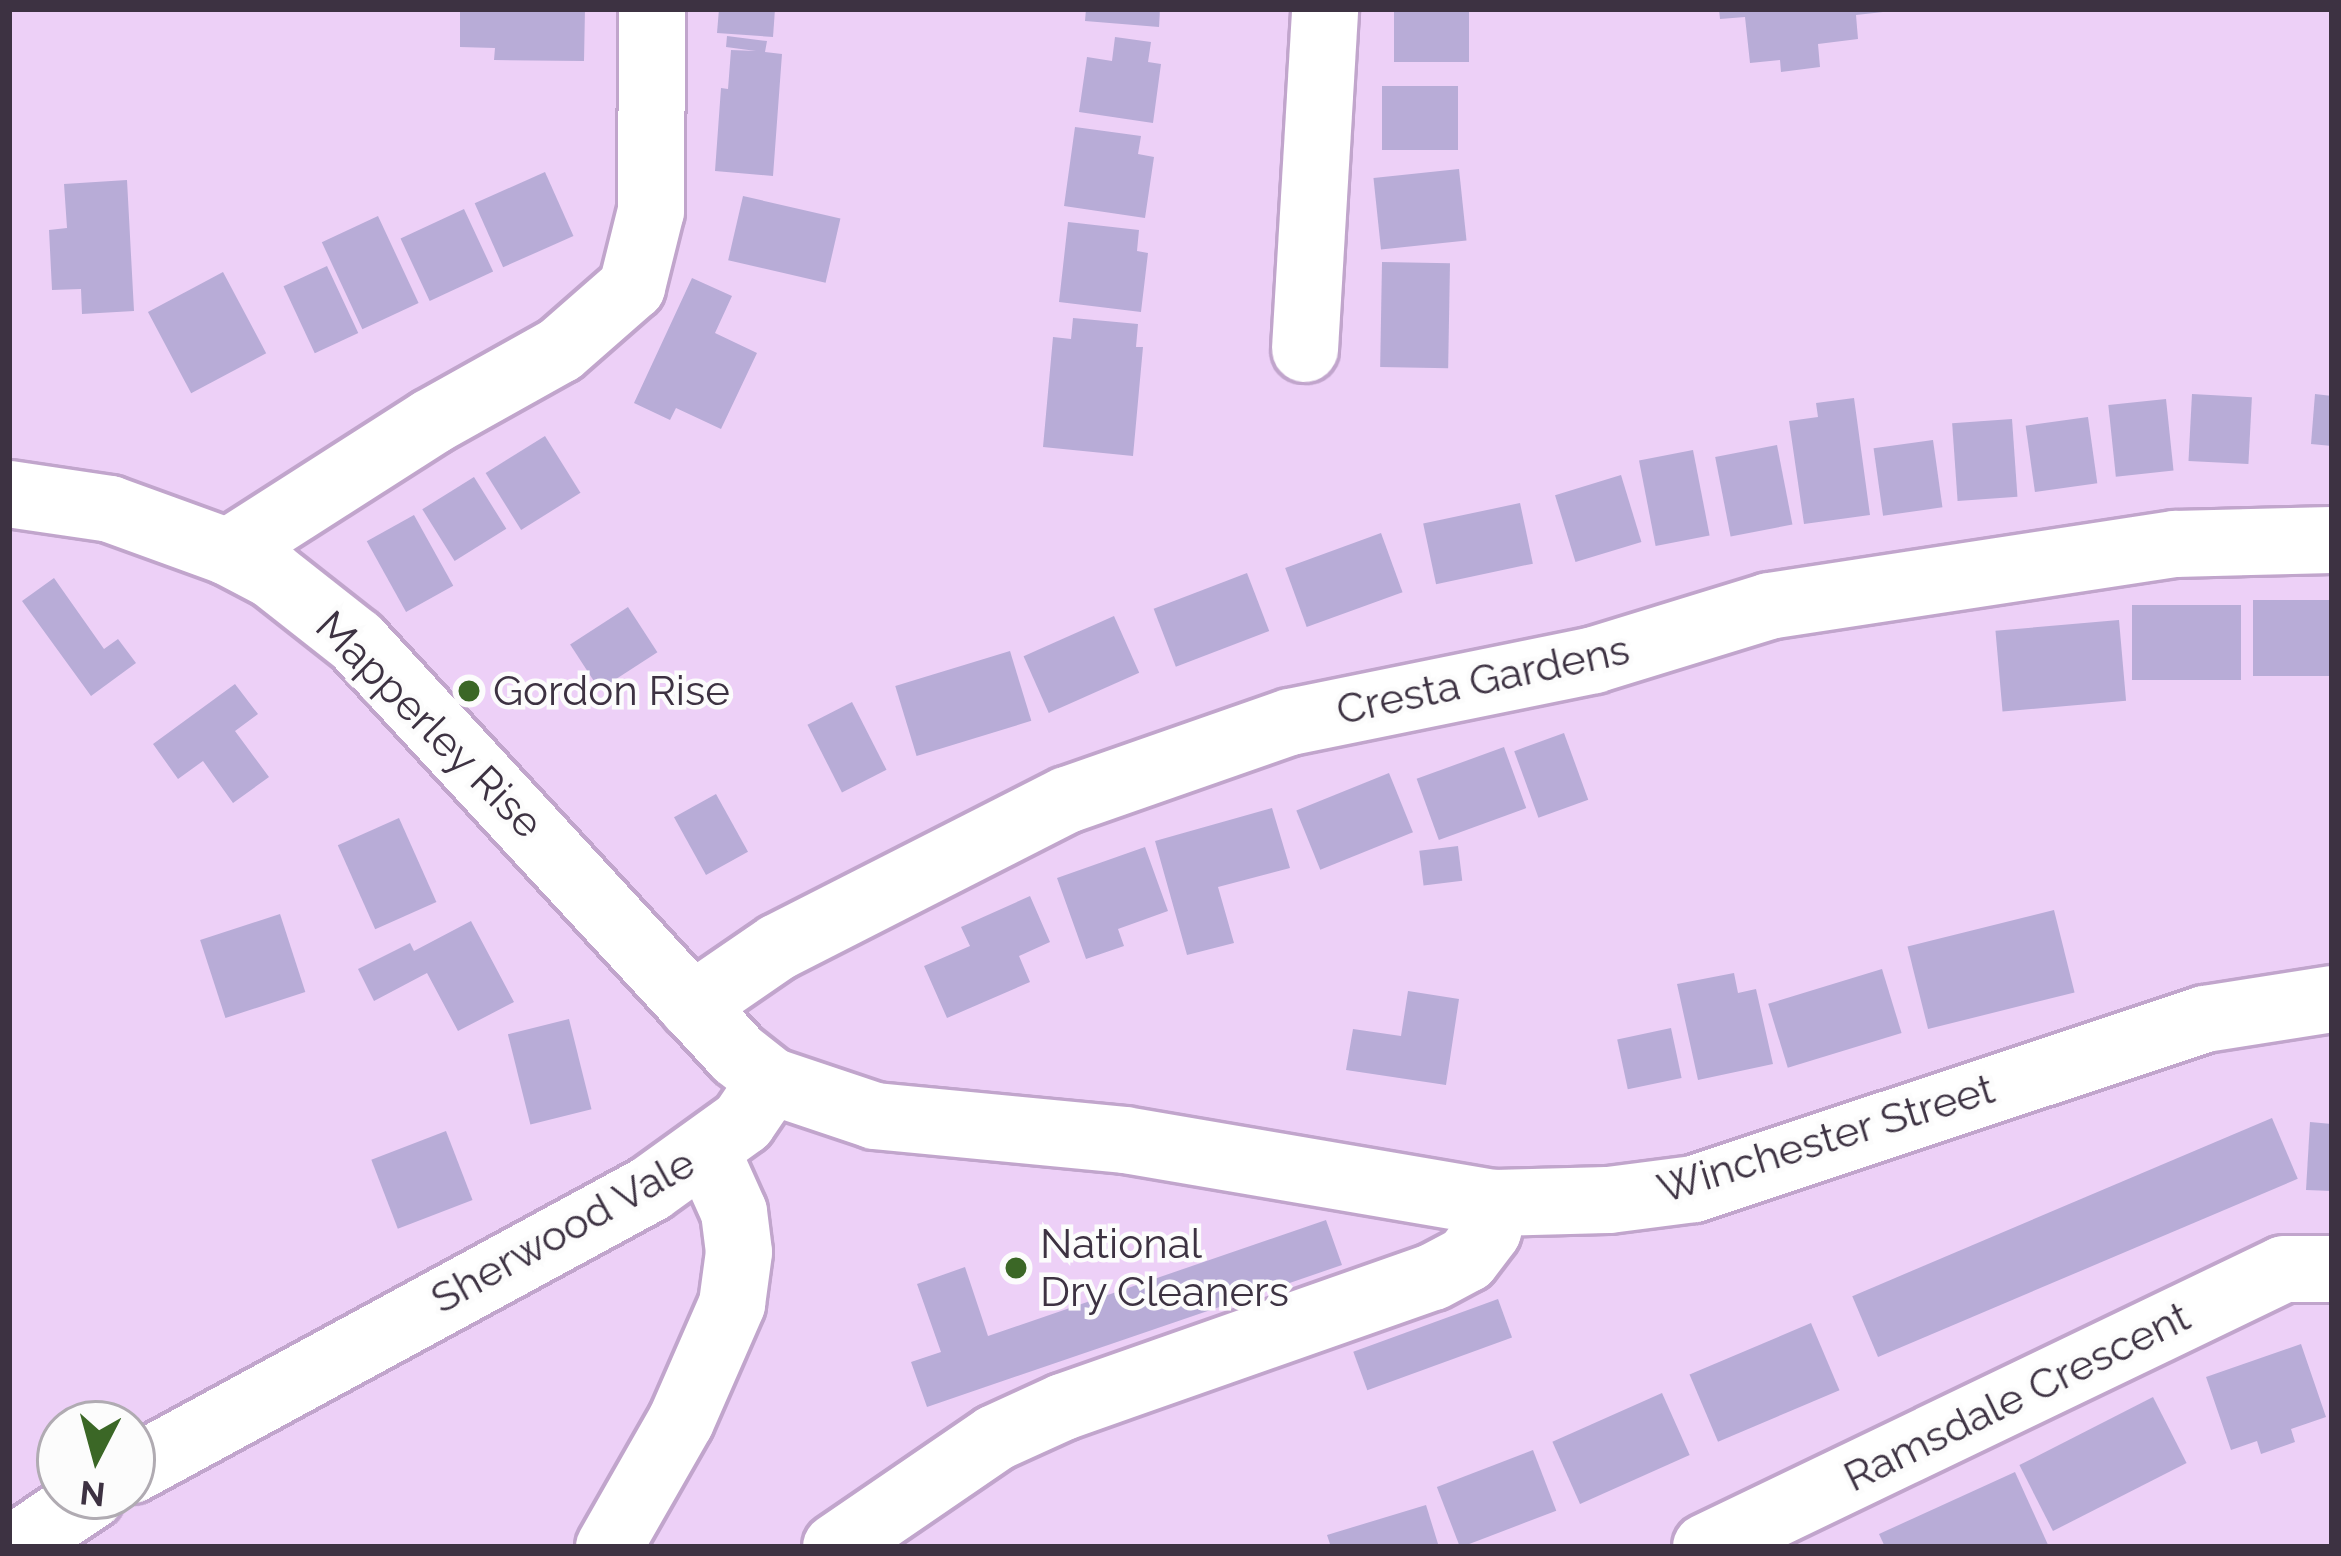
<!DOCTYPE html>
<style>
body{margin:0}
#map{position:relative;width:2341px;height:1556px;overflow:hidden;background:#edd0f7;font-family:Raleway,sans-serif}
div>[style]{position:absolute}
.building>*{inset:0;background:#b8acd7;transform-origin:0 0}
.roads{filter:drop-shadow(3px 0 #c1a5cc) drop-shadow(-3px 0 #c1a5cc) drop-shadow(0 3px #c1a5cc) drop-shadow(0 -3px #c1a5cc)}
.minor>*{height:66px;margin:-33px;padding:0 33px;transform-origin:33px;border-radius:33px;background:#fff}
.dots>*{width:33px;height:33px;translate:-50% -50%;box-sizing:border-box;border:6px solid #fcfcfc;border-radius:50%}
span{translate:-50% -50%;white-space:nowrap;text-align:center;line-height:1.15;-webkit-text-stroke:9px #fcfcfc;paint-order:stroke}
.street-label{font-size:42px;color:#3d3242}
.poi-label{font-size:42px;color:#3d3242}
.left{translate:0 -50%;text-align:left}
.frame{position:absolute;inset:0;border:12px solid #3d3242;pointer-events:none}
.north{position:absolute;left:36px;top:1400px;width:120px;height:120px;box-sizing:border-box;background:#fcfcfc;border:3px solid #b0abb2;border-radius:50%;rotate:186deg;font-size:33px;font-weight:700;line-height:48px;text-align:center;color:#3d3242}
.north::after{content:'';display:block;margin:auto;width:42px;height:54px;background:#3b6726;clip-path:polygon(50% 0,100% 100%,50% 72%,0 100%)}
</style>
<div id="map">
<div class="building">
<div style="clip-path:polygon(460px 9px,585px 9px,584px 61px,494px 60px,495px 48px,460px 47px)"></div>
<div style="clip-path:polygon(719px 9px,775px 9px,773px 37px,717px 33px)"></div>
<div style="clip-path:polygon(1086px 9px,1160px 9px,1159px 27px,1085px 21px)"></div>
<div style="left:1394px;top:9px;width:75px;height:53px"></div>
<div style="clip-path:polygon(1719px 9px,1883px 9px,1883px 12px,1856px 15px,1858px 39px,1818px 44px,1820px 67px,1781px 72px,1780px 60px,1750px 63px,1745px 17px,1720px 19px)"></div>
<div style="clip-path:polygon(727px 36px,767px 41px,765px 52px,782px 54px,773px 176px,715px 171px,721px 88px,728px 89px,731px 50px,756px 51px,726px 47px)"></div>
<div style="clip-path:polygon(1115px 37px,1151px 42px,1148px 62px,1161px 64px,1153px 123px,1079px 112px,1087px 57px,1112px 61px)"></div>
<div style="left:1382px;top:86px;width:76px;height:64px"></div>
<div style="clip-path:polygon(1075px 127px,1141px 136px,1138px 154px,1154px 157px,1145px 218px,1064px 206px)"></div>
<div style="left:1459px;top:169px;width:72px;height:86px;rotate:84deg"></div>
<div style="left:545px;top:172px;width:70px;height:77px;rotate:66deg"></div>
<div style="clip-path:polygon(127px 180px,134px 311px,82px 314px,81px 289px,52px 290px,49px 230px,67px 228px,64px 184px)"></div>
<div style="left:743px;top:196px;width:100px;height:66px;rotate:13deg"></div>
<div style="left:464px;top:209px;width:69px;height:70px;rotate:65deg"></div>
<div style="left:378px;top:216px;width:96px;height:62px;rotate:65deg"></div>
<div style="clip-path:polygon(1068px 222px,1139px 230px,1137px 251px,1148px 253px,1141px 312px,1059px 302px)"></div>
<div style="left:1382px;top:262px;width:68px;height:105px;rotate:1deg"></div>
<div style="left:327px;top:266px;width:74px;height:48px;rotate:65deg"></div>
<div style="left:223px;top:272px;width:92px;height:85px;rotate:62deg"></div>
<div style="clip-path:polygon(692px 278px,732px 296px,715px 333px,757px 353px,721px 429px,676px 408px,670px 420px,634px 403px)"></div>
<div style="clip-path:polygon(1073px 318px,1138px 324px,1136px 347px,1143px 347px,1133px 456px,1043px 447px,1053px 337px,1071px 339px)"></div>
<div style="left:2192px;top:394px;width:60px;height:67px;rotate:3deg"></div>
<div style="clip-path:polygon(2315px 394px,2332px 396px,2332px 446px,2311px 444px)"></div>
<div style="clip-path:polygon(1854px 398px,1870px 515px,1804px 524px,1789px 421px,1818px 417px,1816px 403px)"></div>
<div style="left:2166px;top:399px;width:72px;height:58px;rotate:84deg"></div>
<div style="left:2088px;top:417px;width:67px;height:63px;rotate:82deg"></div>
<div style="left:2012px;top:419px;width:78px;height:60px;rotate:86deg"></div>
<div style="left:545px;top:436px;width:67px;height:70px;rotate:58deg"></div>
<div style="left:1933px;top:440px;width:68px;height:60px;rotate:82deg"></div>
<div style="left:1777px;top:445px;width:81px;height:63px;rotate:79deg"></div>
<div style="left:1693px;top:450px;width:87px;height:55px;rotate:79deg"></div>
<div style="left:1621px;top:475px;width:70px;height:69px;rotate:73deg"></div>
<div style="left:474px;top:477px;width:61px;height:61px;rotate:58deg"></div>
<div style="left:1520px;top:503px;width:62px;height:99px;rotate:78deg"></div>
<div style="left:414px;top:515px;width:81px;height:54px;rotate:61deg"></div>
<div style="left:1381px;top:533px;width:63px;height:102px;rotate:70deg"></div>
<div style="left:1247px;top:573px;width:62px;height:100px;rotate:69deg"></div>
<div style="clip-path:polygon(54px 578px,104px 649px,118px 639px,136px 663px,91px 696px,22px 601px)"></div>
<div style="left:2253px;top:600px;width:79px;height:76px"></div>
<div style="left:2132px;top:605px;width:109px;height:75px"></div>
<div style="left:628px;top:607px;width:54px;height:69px;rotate:57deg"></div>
<div style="left:1114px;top:616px;width:62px;height:99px;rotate:66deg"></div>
<div style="left:2119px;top:620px;width:81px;height:124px;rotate:85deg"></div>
<div style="left:1010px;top:651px;width:73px;height:120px;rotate:73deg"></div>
<div style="clip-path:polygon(235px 684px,258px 714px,235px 731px,269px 777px,233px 803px,203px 761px,178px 779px,153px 744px)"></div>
<div style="left:852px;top:702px;width:76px;height:50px;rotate:63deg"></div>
<div style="left:1564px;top:733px;width:71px;height:53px;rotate:70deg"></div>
<div style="left:1504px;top:747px;width:65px;height:93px;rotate:70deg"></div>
<div style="left:1389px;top:773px;width:64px;height:100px;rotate:68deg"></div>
<div style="left:716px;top:794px;width:66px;height:48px;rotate:61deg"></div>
<div style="clip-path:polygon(1272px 808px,1290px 868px,1218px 887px,1234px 943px,1187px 955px,1155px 841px)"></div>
<div style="left:399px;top:818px;width:92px;height:67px;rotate:66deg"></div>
<div style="left:1458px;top:846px;width:35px;height:39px;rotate:83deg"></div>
<div style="clip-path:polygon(1145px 847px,1168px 911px,1118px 929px,1124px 946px,1086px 959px,1057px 878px)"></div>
<div style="clip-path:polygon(1030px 896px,1050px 942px,1019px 956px,1030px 982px,947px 1018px,924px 966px,970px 946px,961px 927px)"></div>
<div style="left:2054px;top:910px;width:85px;height:151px;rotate:76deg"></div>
<div style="left:280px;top:914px;width:82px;height:84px;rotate:72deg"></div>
<div style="clip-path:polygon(471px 921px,514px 1002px,458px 1031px,427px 973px,374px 1001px,358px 969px,410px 943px,414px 951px)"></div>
<div style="left:1882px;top:969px;width:67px;height:119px;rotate:73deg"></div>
<div style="clip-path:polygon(1734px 973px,1738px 993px,1756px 989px,1773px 1064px,1698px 1080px,1677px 984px)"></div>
<div style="clip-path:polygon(1408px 991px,1459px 999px,1446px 1085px,1346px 1070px,1353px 1029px,1401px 1036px)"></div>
<div style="left:569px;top:1019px;width:93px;height:63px;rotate:76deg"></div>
<div style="left:1671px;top:1028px;width:51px;height:55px;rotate:78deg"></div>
<div style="left:2272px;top:1118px;width:66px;height:456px;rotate:67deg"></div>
<div style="clip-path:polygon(2310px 1122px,2332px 1124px,2332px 1191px,2306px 1190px)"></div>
<div style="left:446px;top:1131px;width:74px;height:80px;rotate:69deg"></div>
<div style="clip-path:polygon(1326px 1220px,1342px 1265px,927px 1407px,911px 1362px,941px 1352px,917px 1284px,965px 1267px,988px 1336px)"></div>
<div style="left:1498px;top:1299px;width:41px;height:154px;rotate:70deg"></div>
<div style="left:1811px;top:1323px;width:73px;height:132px;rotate:67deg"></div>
<div style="clip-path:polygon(2301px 1344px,2326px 1417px,2291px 1429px,2295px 1442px,2261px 1454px,2257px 1441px,2231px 1450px,2206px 1377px)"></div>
<div style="left:1662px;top:1393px;width:68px;height:120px;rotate:66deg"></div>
<div style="left:2153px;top:1397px;width:74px;height:150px;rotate:63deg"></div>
<div style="left:1533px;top:1450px;width:65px;height:103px;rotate:69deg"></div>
<div style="clip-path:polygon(2015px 1472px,2049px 1547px,1885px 1547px,1879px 1534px)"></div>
<div style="clip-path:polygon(1426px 1505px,1439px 1547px,1331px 1547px,1327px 1535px)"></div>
</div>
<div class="roads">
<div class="minor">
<div style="left:1305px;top:349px;width:341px;rotate:-86.6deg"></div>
<div style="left:9px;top:494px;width:102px;rotate:8.4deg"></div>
<div style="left:110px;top:509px;width:126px;rotate:20deg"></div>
<div style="left:228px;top:552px;width:50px;rotate:27.6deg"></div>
<div style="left:272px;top:575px;width:107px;rotate:38.2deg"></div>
<div style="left:356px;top:641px;width:563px;rotate:47.3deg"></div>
<div style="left:738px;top:1055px;width:42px;rotate:38.2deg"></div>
<div style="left:771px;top:1081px;width:110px;rotate:18.6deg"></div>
<div style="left:875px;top:1116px;width:251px;rotate:5.5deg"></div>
<div style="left:1125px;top:1140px;width:375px;rotate:9.7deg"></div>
<div style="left:1495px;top:1203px;width:114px;rotate:-1.5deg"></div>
<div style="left:1609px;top:1200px;width:86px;rotate:-7.4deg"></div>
<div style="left:1694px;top:1189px;width:539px;rotate:-18.4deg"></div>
<div style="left:2205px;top:1019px;width:129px;rotate:-8.9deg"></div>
<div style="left:228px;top:552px;width:241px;rotate:-32.6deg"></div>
<div style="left:431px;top:422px;width:148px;rotate:-29.2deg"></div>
<div style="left:560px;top:350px;width:96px;rotate:-41.2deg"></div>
<div style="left:632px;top:287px;width:78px;rotate:-76deg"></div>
<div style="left:651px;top:211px;width:202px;rotate:-89.7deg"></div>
<div style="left:692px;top:1006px;width:104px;rotate:-34.5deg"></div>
<div style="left:778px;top:947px;width:324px;rotate:-27deg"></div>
<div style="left:1067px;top:800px;width:236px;rotate:-19.3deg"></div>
<div style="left:1290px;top:722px;width:310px;rotate:-11.5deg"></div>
<div style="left:1594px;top:660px;width:183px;rotate:-17.1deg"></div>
<div style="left:1769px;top:606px;width:411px;rotate:-8.7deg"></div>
<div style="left:2175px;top:544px;width:157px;rotate:-1.5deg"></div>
<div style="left:132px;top:1470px;width:589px;rotate:-28.48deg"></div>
<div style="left:650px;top:1189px;width:115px;rotate:-35.8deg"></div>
<div style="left:743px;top:1122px;width:50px;rotate:-55.7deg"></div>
<div style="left:15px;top:1547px;width:92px;rotate:-33.9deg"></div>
<div style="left:609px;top:1547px;width:145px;rotate:-60.3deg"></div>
<div style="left:681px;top:1421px;width:128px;rotate:-66.4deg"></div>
<div style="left:732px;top:1304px;width:52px;rotate:-82.3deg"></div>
<div style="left:739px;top:1252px;width:40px;rotate:-97.1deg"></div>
<div style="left:734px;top:1212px;width:66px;rotate:-114.2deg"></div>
<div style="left:836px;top:1547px;width:193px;rotate:-34.4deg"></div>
<div style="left:995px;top:1438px;width:75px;rotate:-24.5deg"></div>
<div style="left:1063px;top:1407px;width:392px;rotate:-19.4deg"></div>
<div style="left:1433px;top:1277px;width:38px;rotate:-28deg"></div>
<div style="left:1467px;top:1259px;width:35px;rotate:-53deg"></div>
<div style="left:1488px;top:1231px;width:29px;rotate:-76deg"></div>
<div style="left:1706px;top:1547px;width:641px;rotate:-25.69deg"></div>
<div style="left:2284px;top:1269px;width:48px"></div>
</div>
</div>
<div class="dots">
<div style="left:469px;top:691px;background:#3b6726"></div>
<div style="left:1016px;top:1268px;background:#3b6726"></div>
</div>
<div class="street-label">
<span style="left:1483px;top:680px;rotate:-12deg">Cresta Gardens</span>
<span style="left:429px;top:725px;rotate:45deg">Mapperley Rise</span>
<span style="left:1826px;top:1139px;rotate:-17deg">Winchester Street</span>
<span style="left:563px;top:1231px;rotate:-29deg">Sherwood Vale</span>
<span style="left:2017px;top:1397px;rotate:-26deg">Ramsdale Crescent</span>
</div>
<div class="poi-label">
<span class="left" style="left:493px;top:691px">Gordon Rise</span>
<span class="left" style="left:1040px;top:1268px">National<br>Dry Cleaners</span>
</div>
<div class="frame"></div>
<div class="north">N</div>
</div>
